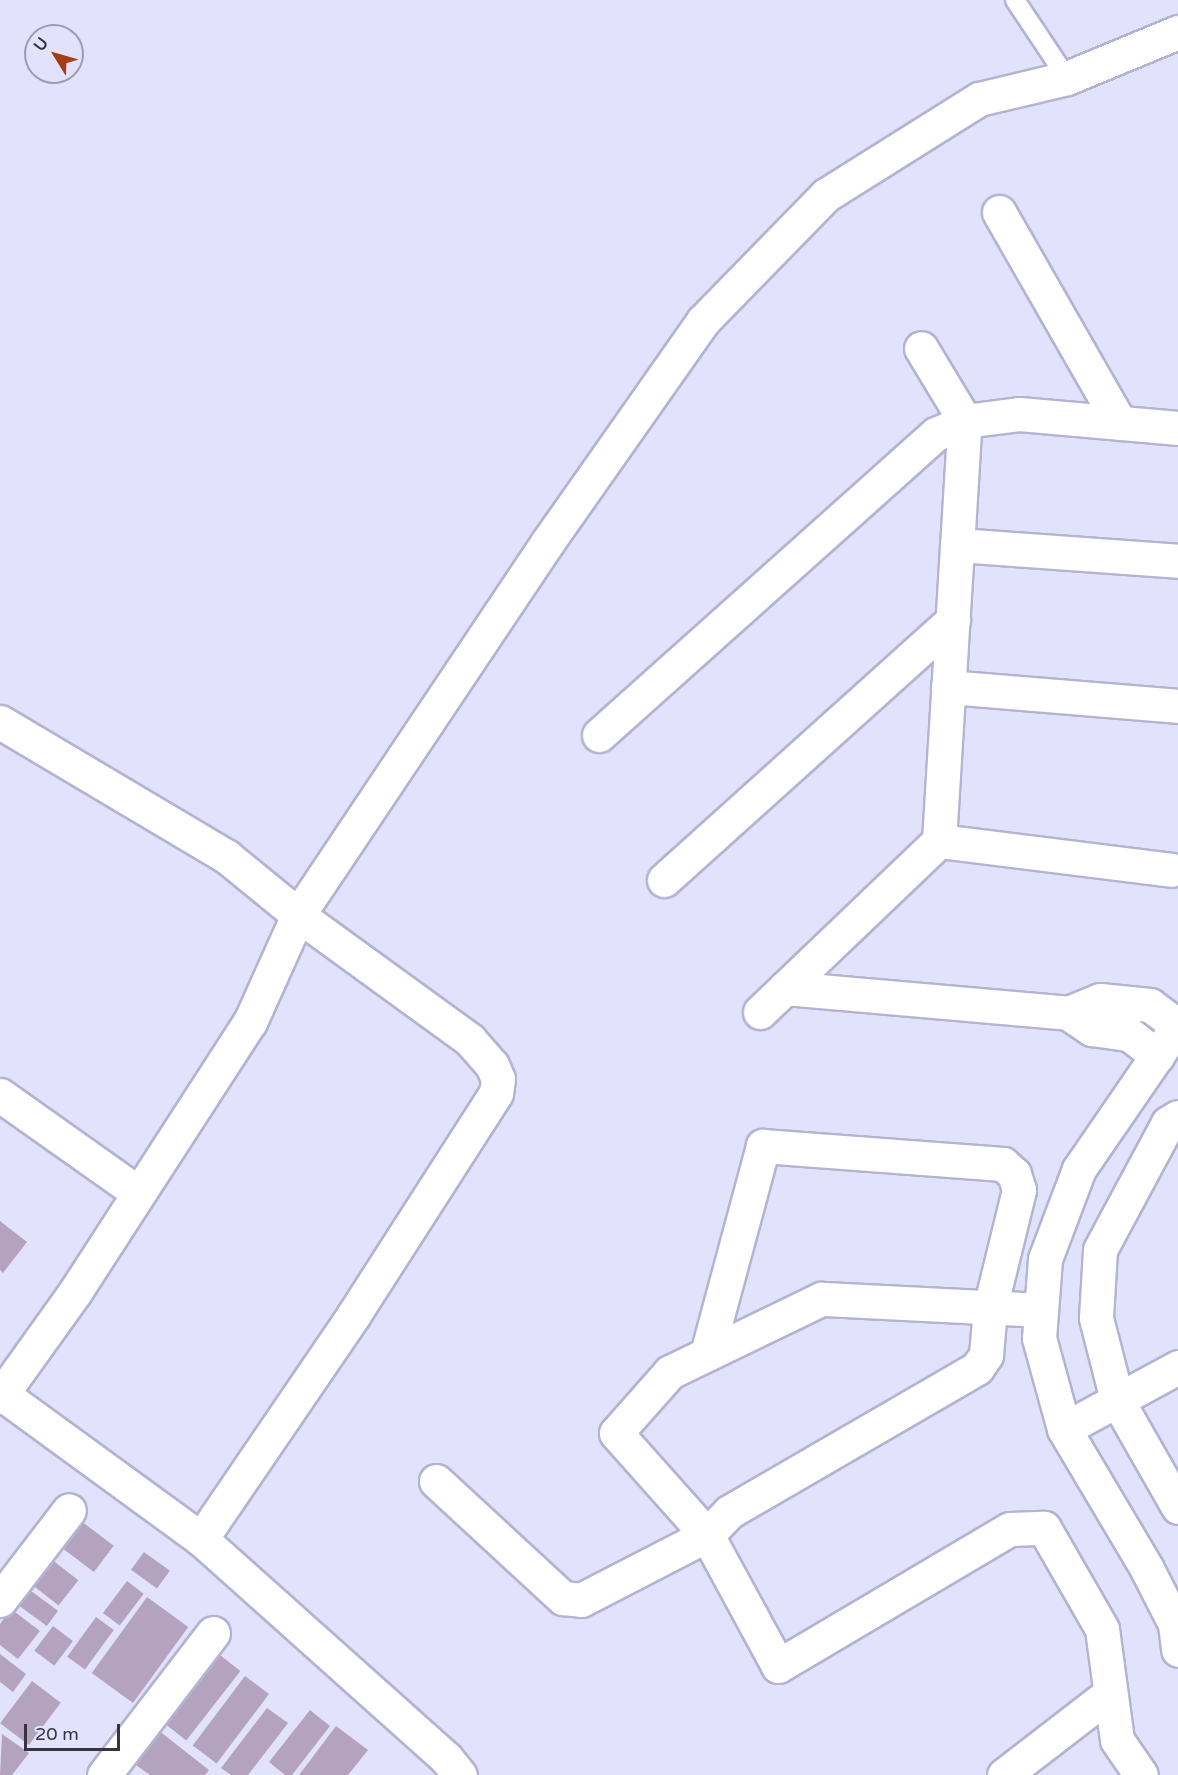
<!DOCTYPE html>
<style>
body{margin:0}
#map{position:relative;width:1178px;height:1775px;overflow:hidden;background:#e3e2fc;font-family:"Varela Round",sans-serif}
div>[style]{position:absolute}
.building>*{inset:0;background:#b3a3bf;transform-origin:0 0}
.roads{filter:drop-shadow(2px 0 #b4b3d1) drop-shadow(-2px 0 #b4b3d1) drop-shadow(0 2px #b4b3d1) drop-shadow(0 -2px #b4b3d1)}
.service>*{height:18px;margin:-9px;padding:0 9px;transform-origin:9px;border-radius:9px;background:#fff}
.minor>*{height:33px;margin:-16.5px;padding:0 16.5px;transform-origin:16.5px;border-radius:16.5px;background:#fff}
.tertiary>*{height:33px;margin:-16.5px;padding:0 16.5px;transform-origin:16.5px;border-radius:16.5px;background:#fff}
span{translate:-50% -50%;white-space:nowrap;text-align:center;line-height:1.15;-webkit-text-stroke:4.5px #e3e2fc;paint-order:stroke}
.north{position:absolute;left:24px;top:24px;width:60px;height:60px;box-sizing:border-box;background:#e3e2fc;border:2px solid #9d9db1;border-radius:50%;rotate:307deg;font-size:16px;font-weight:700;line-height:24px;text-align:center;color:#353541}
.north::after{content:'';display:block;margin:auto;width:21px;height:27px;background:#a43f15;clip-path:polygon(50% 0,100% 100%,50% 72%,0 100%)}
.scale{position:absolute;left:24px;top:1724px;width:96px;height:27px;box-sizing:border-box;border:3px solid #353541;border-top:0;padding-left:8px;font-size:18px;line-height:21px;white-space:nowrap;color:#353541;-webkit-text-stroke:4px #e3e2fc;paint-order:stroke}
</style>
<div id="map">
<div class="building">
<div style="clip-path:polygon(0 1221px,27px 1242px,3px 1273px,0 1270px)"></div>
<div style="left:77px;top:1518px;width:46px;height:33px;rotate:37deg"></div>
<div style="left:144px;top:1552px;width:32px;height:22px;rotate:36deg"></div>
<div style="left:46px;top:1555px;width:41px;height:32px;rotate:38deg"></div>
<div style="left:127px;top:1581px;width:21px;height:40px;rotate:37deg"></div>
<div style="left:20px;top:1583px;width:47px;height:19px;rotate:36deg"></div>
<div style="left:147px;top:1597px;width:51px;height:94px;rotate:36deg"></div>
<div style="clip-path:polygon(11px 1609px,40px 1631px,18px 1659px,0 1645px,0 1624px)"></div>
<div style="left:96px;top:1617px;width:22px;height:49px;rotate:36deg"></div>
<div style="left:53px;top:1626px;width:25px;height:31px;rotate:37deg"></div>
<div style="left:216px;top:1652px;width:31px;height:88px;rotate:38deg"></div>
<div style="clip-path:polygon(0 1654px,26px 1674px,13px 1692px,0 1682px)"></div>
<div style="left:245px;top:1676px;width:30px;height:87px;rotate:37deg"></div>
<div style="left:32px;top:1681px;width:36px;height:53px;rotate:37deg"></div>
<div style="clip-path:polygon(267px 1708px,288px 1723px,248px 1775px,231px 1775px,221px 1768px)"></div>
<div style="clip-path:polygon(310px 1710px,330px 1726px,292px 1775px,285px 1775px,269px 1762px)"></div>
<div style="clip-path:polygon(336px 1726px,368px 1750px,348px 1775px,299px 1775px)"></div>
<div style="clip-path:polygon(158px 1730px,209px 1770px,205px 1775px,150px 1775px,133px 1763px)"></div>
<div style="clip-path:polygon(2px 1734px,29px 1753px,12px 1775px,0 1775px)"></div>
</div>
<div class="roads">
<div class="service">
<div style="left:1015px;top:0;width:94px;rotate:56.3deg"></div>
</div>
<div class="minor">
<div style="left:999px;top:212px;width:243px;rotate:60.2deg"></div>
<div style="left:957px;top:545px;width:222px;rotate:4.1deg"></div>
<div style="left:948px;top:687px;width:231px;rotate:4.7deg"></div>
<div style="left:0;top:722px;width:264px;rotate:30.7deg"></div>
<div style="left:227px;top:857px;width:92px;rotate:39.2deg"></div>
<div style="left:298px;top:915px;width:213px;rotate:36deg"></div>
<div style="left:470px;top:1040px;width:33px;rotate:49deg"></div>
<div style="left:492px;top:1065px;width:15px;rotate:67deg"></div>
<div style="left:498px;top:1079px;width:14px;rotate:98deg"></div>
<div style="left:496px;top:1093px;width:265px;rotate:122.7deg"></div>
<div style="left:353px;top:1316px;width:270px;rotate:124.3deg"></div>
<div style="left:599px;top:735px;width:452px;rotate:-41.8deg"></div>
<div style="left:936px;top:434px;width:32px;rotate:-24deg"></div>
<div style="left:965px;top:421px;width:54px;rotate:-7.4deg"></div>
<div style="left:1019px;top:414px;width:160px;rotate:5deg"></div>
<div style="left:939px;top:841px;width:234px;rotate:7.1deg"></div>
<div style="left:664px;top:880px;width:389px;rotate:-42deg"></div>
<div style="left:785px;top:988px;width:284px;rotate:5deg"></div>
<div style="left:1068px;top:1013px;width:35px;rotate:-22deg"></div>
<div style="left:1100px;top:1000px;width:50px;rotate:5.7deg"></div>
<div style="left:1150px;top:1005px;width:35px;rotate:37deg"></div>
<div style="left:760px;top:1012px;width:248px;rotate:-43.7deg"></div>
<div style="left:939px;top:841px;width:421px;rotate:-86.5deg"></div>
<div style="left:965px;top:421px;width:85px;rotate:-121.1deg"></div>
<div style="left:1068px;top:1013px;width:29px;rotate:34deg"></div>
<div style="left:1092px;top:1029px;width:37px;rotate:8deg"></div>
<div style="left:1129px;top:1034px;width:36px;rotate:38deg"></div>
<div style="left:1178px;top:1025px;width:175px;rotate:124.5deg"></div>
<div style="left:1079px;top:1169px;width:96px;rotate:110.7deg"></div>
<div style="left:1045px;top:1259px;width:79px;rotate:94.3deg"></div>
<div style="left:1039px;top:1338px;width:94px;rotate:74.6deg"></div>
<div style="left:1064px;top:1429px;width:163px;rotate:59.3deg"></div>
<div style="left:1147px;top:1569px;width:62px;rotate:63deg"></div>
<div style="left:1175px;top:1624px;width:26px;rotate:83deg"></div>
<div style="left:0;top:1095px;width:168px;rotate:35.3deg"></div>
<div style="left:1178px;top:1117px;width:12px;rotate:149deg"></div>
<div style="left:1168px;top:1123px;width:144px;rotate:118.2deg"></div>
<div style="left:1100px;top:1250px;width:68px;rotate:93.4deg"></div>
<div style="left:1096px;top:1318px;width:85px;rotate:75.6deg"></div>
<div style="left:1117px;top:1400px;width:123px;rotate:60.3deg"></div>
<div style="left:1041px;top:1310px;width:220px;rotate:-177.1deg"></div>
<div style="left:821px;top:1299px;width:168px;rotate:154.2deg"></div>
<div style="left:670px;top:1372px;width:81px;rotate:131.5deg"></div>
<div style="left:616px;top:1433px;width:137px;rotate:48.3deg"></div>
<div style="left:707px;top:1535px;width:149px;rotate:61.5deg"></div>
<div style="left:778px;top:1666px;width:269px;rotate:-30.6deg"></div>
<div style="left:1010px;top:1529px;width:34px;rotate:-2deg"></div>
<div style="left:1044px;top:1528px;width:116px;rotate:60.1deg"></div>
<div style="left:1102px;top:1629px;width:112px;rotate:82.3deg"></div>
<div style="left:1117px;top:1740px;width:42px;rotate:55.6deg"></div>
<div style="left:2px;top:1394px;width:125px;rotate:-54.4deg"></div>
<div style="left:75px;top:1292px;width:322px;rotate:-57.1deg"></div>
<div style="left:250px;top:1022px;width:117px;rotate:-65.8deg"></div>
<div style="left:298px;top:915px;width:448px;rotate:-56.2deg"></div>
<div style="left:547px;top:543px;width:271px;rotate:-54.9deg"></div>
<div style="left:703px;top:321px;width:176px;rotate:-45.7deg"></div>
<div style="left:826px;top:195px;width:181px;rotate:-32.1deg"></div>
<div style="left:979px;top:99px;width:90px;rotate:-13.4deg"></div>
<div style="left:1067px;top:78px;width:120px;rotate:-22.5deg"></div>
<div style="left:1064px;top:1429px;width:130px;rotate:-28.5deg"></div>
<div style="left:436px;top:1481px;width:173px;rotate:42.7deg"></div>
<div style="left:563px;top:1598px;width:18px;rotate:6deg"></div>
<div style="left:581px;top:1600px;width:142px;rotate:-27.3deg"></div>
<div style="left:707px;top:1535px;width:32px;rotate:-46deg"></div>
<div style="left:729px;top:1512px;width:287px;rotate:-30.1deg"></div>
<div style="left:977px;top:1368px;width:16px;rotate:-55deg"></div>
<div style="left:986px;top:1355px;width:47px;rotate:-85.1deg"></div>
<div style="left:990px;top:1308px;width:122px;rotate:-76.2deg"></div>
<div style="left:1019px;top:1190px;width:17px;rotate:-107deg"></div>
<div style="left:1014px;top:1174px;width:15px;rotate:-138deg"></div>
<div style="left:1003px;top:1164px;width:241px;rotate:-175.7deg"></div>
<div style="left:763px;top:1146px;width:215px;rotate:105.1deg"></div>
<div style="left:0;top:1600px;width:113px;rotate:-52.5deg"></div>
<div style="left:104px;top:1775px;width:179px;rotate:-52.5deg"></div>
<div style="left:1004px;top:1775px;width:133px;rotate:-37.6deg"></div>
</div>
<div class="tertiary">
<div style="left:0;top:1397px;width:4px;rotate:-56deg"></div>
<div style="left:2px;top:1394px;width:246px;rotate:36.1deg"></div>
<div style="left:201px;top:1539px;width:329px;rotate:41.8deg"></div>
<div style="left:446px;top:1758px;width:22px;rotate:51deg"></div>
</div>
</div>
<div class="north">U</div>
<div class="scale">20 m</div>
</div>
